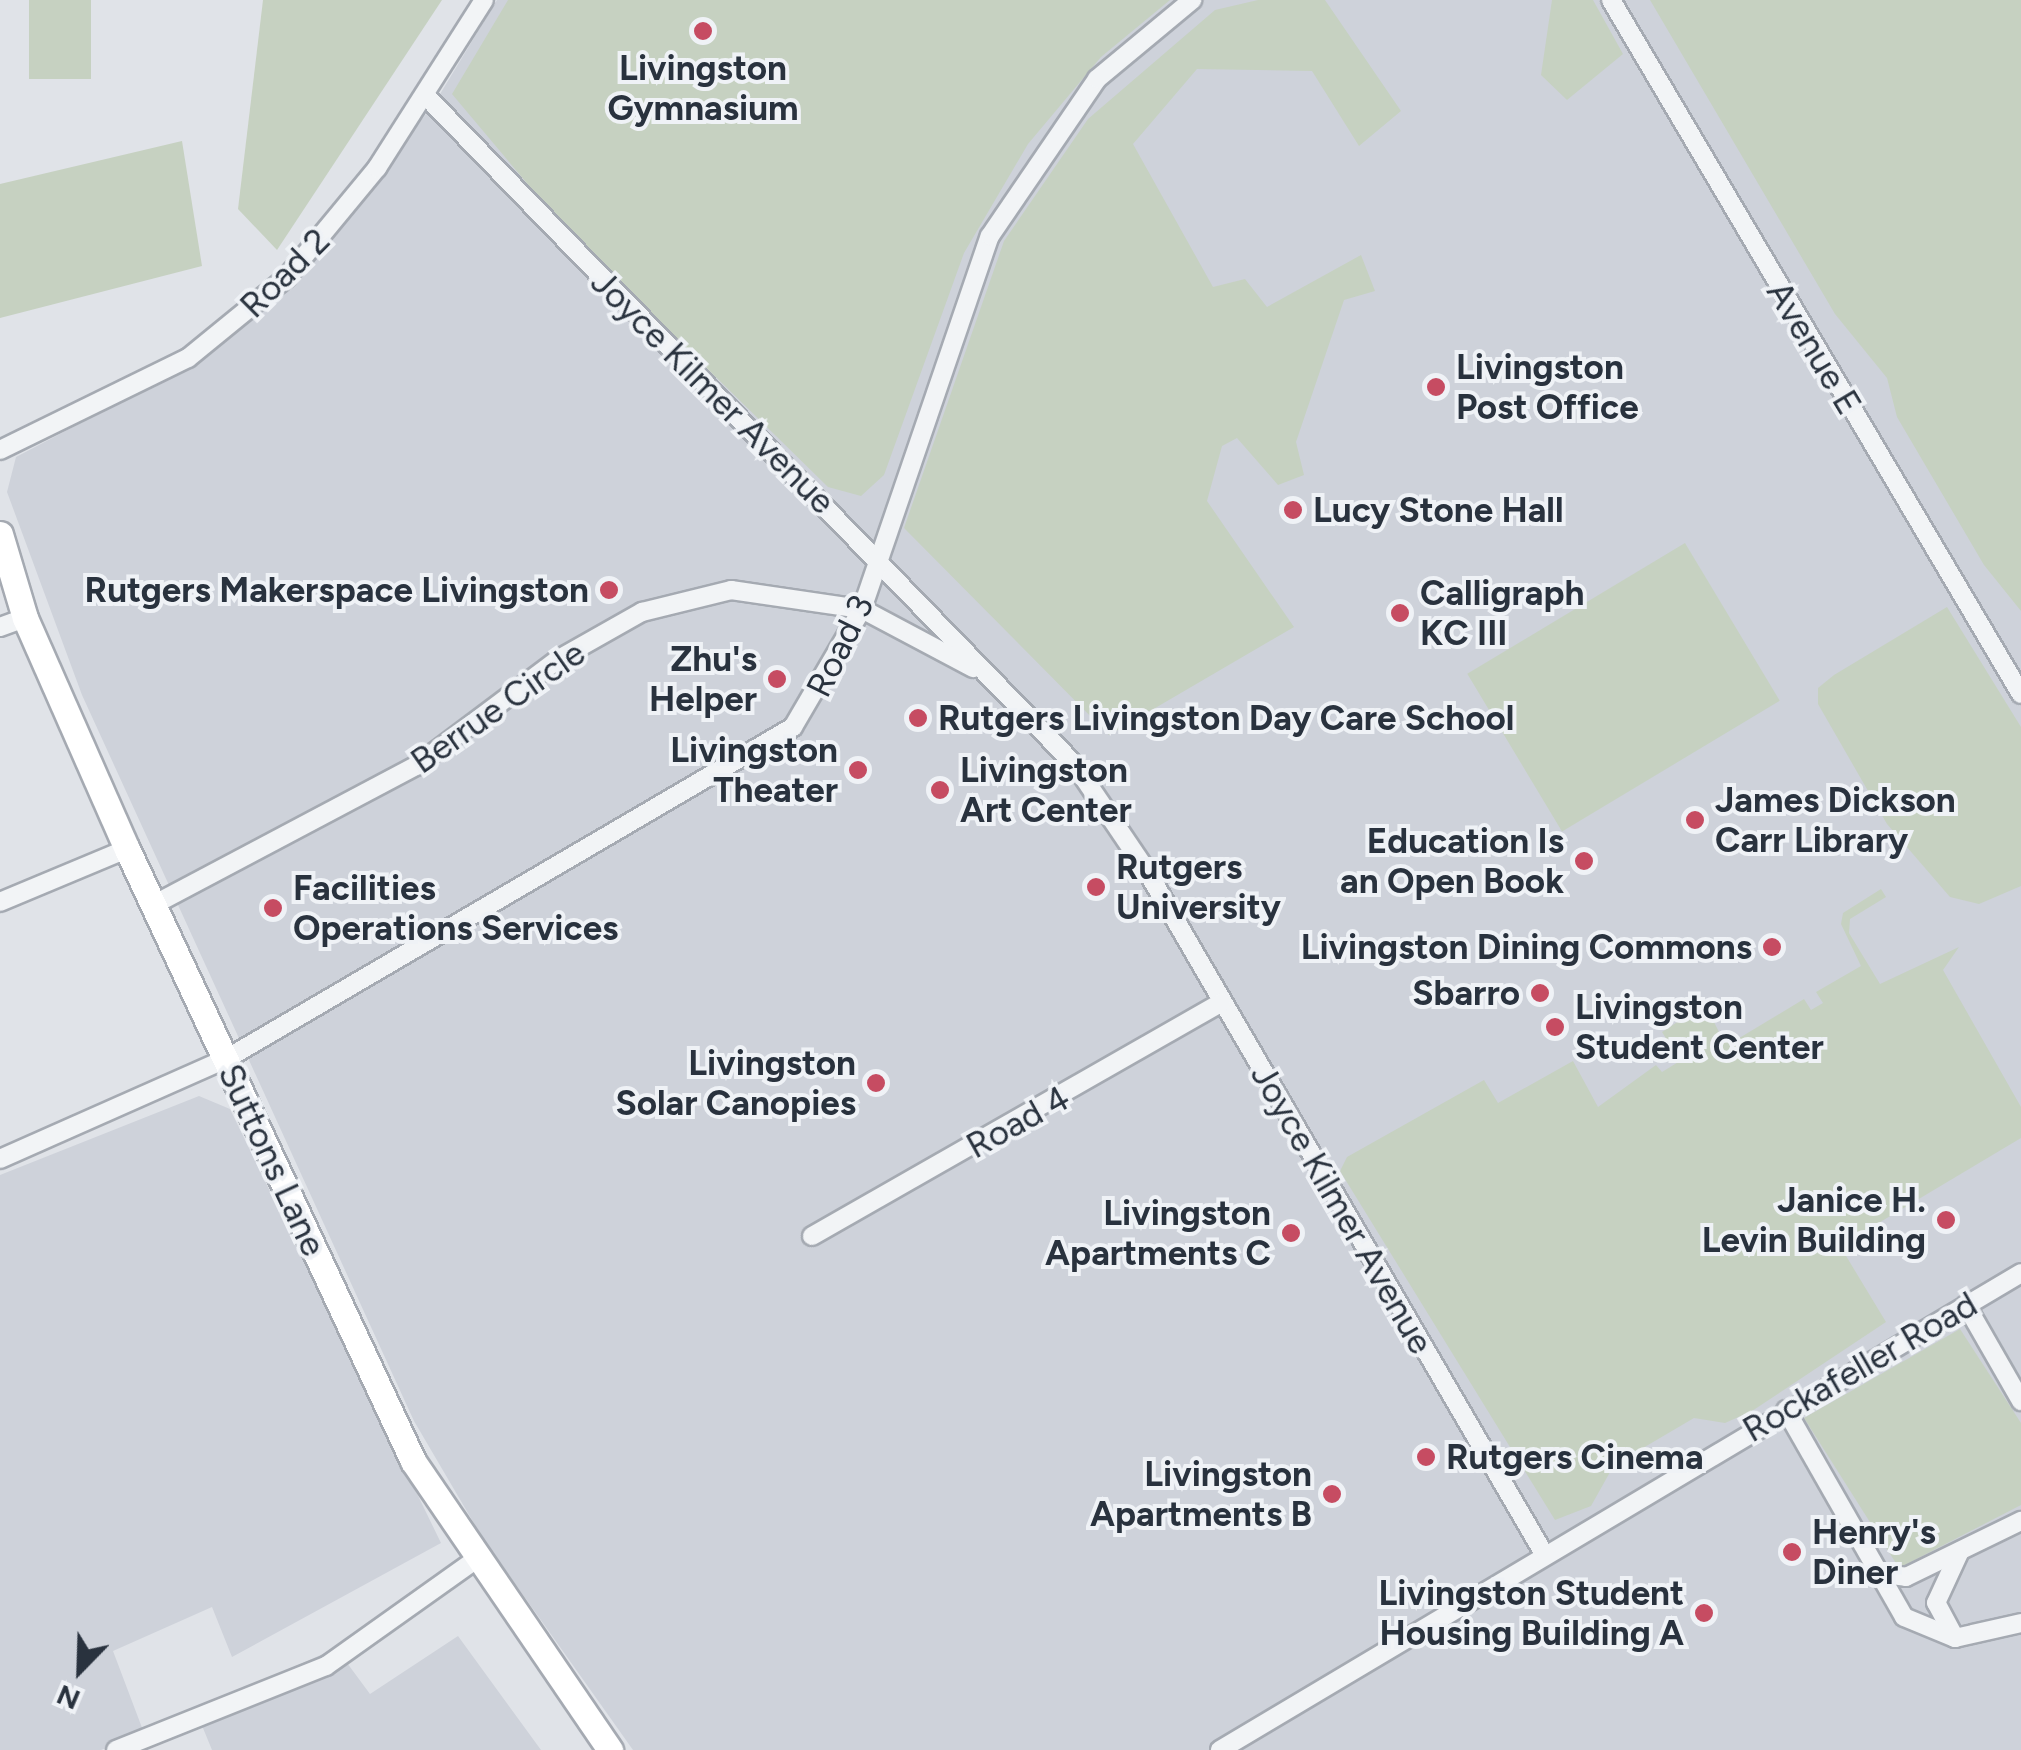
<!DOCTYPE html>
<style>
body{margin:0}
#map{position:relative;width:2021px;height:1750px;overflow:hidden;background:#e0e3e8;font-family:Figtree,sans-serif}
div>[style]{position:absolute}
.built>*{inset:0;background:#ced2da}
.green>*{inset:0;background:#c6d1c1;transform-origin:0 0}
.roads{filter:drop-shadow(2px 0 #a5aab2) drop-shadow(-2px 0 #a5aab2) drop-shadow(0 2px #a5aab2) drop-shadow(0 -2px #a5aab2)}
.street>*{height:18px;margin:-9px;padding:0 9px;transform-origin:9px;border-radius:9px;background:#f2f4f6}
.secondary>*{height:25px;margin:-12.5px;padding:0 12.5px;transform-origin:12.5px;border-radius:12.5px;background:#fff}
.dots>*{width:28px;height:28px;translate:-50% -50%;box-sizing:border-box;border:5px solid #eff2f6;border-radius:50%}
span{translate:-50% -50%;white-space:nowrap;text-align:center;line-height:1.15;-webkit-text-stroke:8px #eff2f6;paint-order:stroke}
.poi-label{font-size:35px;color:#29323e;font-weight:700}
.left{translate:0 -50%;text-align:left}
.right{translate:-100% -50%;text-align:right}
.street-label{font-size:35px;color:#29323e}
.north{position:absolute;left:30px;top:1620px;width:100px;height:100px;-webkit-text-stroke:8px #eff2f6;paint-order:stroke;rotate:203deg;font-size:28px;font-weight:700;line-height:40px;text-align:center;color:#29323e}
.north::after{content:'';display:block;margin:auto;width:35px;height:45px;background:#29323e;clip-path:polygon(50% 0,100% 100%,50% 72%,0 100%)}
</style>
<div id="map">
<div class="built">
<div style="clip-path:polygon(497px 0,2021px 0,2021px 1750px,633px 1750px,482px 1537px,414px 1421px,82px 695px,7px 492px,16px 457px,193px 364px,290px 286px,434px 104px)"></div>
<div style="clip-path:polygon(199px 1096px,230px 1109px,441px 1543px,232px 1657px,212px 1607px,113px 1651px,144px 1733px,101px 1750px,0 1750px,0 1175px)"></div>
<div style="clip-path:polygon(458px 1636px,541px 1750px,212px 1750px,196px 1711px,336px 1648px,370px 1694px)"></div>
</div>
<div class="green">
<div style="left:29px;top:0;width:62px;height:79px"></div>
<div style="clip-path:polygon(263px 0,442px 0,277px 250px,238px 209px)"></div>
<div style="clip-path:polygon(508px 0,1170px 0,1101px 57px,1028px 144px,964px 253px,884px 475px,861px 496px,828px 487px,567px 231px,452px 94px)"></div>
<div style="clip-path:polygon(1258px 0,1325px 0,1401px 111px,1359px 146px,1312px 71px,1197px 69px,1133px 144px,1213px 287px,1245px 279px,1267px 307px,1361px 255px,1375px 291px,1344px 300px,1296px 442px,1304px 475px,1278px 485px,1237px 438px,1222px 446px,1207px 501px,1294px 627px,1109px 735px,904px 528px,1004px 241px,1088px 119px,1215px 10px)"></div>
<div style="clip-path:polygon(1552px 0,1593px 0,1623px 54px,1567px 100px,1541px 75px)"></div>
<div style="clip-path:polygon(1650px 0,2021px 0,2021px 611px,1984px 565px,1897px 417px,1887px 378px,1835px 314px)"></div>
<div style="clip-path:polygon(182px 141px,202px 266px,0 318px,0 184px)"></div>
<div style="left:1685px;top:543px;width:184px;height:254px;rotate:59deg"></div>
<div style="clip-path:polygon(1947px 607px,2021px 727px,2021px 886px,1979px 904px,1950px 897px,1887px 824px,1818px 704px,1818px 688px,1834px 675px)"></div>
<div style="clip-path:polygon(1881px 889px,1886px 897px,1850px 919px,1849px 933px,1880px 984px,1959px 947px,1943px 970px,2021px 1107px,2021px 1138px,1840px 1246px,1886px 1322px,1752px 1411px,1725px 1423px,1694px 1418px,1614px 1465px,1591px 1506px,1555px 1520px,1340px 1171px,1347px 1157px,1484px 1080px,1498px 1103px,1573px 1061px,1598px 1107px,1656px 1065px,1662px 1072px,1680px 1061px,1662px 1032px,1705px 1004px,1722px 1038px,1736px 1040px,1804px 999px,1811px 1010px,1823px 1003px,1816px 992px,1861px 966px,1841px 924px,1843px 913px)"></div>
<div style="clip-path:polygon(1960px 1329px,2021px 1423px,2021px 1505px,1899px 1568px,1804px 1418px)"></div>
</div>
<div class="roads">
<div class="street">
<div style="left:1611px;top:0;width:806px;rotate:59.43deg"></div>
<div style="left:425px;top:95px;width:933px;rotate:45.87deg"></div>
<div style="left:1075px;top:765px;width:130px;rotate:55.9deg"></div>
<div style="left:1148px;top:873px;width:786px;rotate:59.81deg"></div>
<div style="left:0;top:450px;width:209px;rotate:-26.1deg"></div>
<div style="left:188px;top:358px;width:127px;rotate:-39.2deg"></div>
<div style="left:286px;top:278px;width:143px;rotate:-50.4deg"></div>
<div style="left:377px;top:168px;width:199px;rotate:-57.5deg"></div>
<div style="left:0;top:627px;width:27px;rotate:-20deg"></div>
<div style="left:0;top:902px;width:138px;rotate:-22.7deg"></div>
<div style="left:155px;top:904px;width:295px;rotate:-27.9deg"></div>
<div style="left:416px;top:766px;width:176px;rotate:-36.9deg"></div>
<div style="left:557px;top:660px;width:98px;rotate:-29.5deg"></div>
<div style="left:642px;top:612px;width:92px;rotate:-13.9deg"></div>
<div style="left:731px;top:590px;width:132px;rotate:8.3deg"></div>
<div style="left:862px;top:609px;width:126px;rotate:28deg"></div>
<div style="left:0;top:1159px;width:247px;rotate:-23.9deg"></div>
<div style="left:226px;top:1059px;width:657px;rotate:-30.35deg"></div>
<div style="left:793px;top:727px;width:137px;rotate:-59.7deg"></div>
<div style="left:862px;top:609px;width:394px;rotate:-71.1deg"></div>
<div style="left:990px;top:236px;width:190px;rotate:-55.7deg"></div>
<div style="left:1097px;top:79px;width:124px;rotate:-39.7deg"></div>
<div style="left:812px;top:1236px;width:471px;rotate:-29.7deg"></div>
<div style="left:1966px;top:1305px;width:111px;rotate:60.2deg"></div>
<div style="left:1786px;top:1410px;width:238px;rotate:60.3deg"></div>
<div style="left:1904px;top:1617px;width:55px;rotate:22.4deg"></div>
<div style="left:1955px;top:1638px;width:68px;rotate:-12.8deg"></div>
<div style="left:1883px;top:1574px;width:23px;rotate:7deg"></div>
<div style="left:1906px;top:1577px;width:128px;rotate:-26deg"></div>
<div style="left:1955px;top:1638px;width:40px;rotate:-118deg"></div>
<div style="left:1936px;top:1603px;width:57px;rotate:-65.2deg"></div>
<div style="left:116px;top:1750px;width:226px;rotate:-21.8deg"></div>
<div style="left:326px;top:1666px;width:181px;rotate:-35.4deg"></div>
<div style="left:1220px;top:1750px;width:932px;rotate:-30.77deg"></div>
</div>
<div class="secondary">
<div style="left:0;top:534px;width:88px;rotate:73.4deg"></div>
<div style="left:25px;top:618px;width:253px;rotate:66.2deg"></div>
<div style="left:127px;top:849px;width:676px;rotate:64.95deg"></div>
<div style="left:413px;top:1461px;width:350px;rotate:55.7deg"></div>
</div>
</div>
<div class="dots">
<div style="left:703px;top:31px;background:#c64c62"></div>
<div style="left:1436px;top:387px;background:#c64c62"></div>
<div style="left:1293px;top:510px;background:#c64c62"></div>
<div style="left:609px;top:590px;background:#c64c62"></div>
<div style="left:1400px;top:613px;background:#c64c62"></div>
<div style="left:777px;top:679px;background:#c64c62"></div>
<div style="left:918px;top:718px;background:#c64c62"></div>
<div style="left:858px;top:770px;background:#c64c62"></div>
<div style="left:940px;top:790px;background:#c64c62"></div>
<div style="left:1695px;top:820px;background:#c64c62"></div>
<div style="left:1584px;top:861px;background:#c64c62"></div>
<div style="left:1096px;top:887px;background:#c64c62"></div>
<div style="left:273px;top:908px;background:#c64c62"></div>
<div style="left:1772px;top:947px;background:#c64c62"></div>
<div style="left:1540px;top:993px;background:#c64c62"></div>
<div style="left:1555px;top:1027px;background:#c64c62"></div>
<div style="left:876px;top:1083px;background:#c64c62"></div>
<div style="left:1946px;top:1220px;background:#c64c62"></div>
<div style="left:1291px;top:1233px;background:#c64c62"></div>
<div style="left:1426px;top:1457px;background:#c64c62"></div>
<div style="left:1332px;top:1494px;background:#c64c62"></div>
<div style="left:1792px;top:1552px;background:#c64c62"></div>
<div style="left:1704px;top:1613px;background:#c64c62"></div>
</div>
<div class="poi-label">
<span style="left:703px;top:88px">Livingston<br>Gymnasium</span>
<span class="left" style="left:1456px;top:387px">Livingston<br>Post Office</span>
<span class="left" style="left:1313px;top:510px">Lucy Stone Hall</span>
<span class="right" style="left:589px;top:590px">Rutgers Makerspace Livingston</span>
<span class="left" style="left:1420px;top:613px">Calligraph<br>KC III</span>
<span class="right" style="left:757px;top:679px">Zhu's<br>Helper</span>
<span class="left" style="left:938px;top:718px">Rutgers Livingston Day Care School</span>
<span class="right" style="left:838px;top:770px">Livingston<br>Theater</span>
<span class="left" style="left:960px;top:790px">Livingston<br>Art Center</span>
<span class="left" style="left:1715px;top:820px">James Dickson<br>Carr Library</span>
<span class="right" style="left:1564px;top:861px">Education Is<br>an Open Book</span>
<span class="left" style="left:1116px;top:887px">Rutgers<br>University</span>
<span class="left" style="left:293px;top:908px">Facilities<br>Operations Services</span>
<span class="right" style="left:1752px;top:947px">Livingston Dining Commons</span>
<span class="right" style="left:1520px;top:993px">Sbarro</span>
<span class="left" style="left:1575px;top:1027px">Livingston<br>Student Center</span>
<span class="right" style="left:856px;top:1083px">Livingston<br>Solar Canopies</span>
<span class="right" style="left:1926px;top:1220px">Janice H.<br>Levin Building</span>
<span class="right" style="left:1271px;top:1233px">Livingston<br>Apartments C</span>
<span class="left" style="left:1446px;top:1457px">Rutgers Cinema</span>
<span class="right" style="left:1312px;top:1494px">Livingston<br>Apartments B</span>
<span class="left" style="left:1812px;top:1552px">Henry's<br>Diner</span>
<span class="right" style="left:1684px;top:1613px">Livingston Student<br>Housing Building A</span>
</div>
<div class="street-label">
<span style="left:285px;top:273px;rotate:-45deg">Road 2</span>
<span style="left:1814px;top:348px;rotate:59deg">Avenue E</span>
<span style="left:713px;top:392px;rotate:45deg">Joyce Kilmer Avenue</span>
<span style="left:840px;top:646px;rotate:-64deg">Road 3</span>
<span style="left:498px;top:707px;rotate:-35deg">Berrue Circle</span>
<span style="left:1018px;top:1122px;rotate:-29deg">Road 4</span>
<span style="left:272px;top:1160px;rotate:65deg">Suttons Lane</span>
<span style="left:1342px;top:1209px;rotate:60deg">Joyce Kilmer Avenue</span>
<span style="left:1860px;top:1367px;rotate:-30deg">Rockafeller Road</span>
</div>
<div class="north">N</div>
</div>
